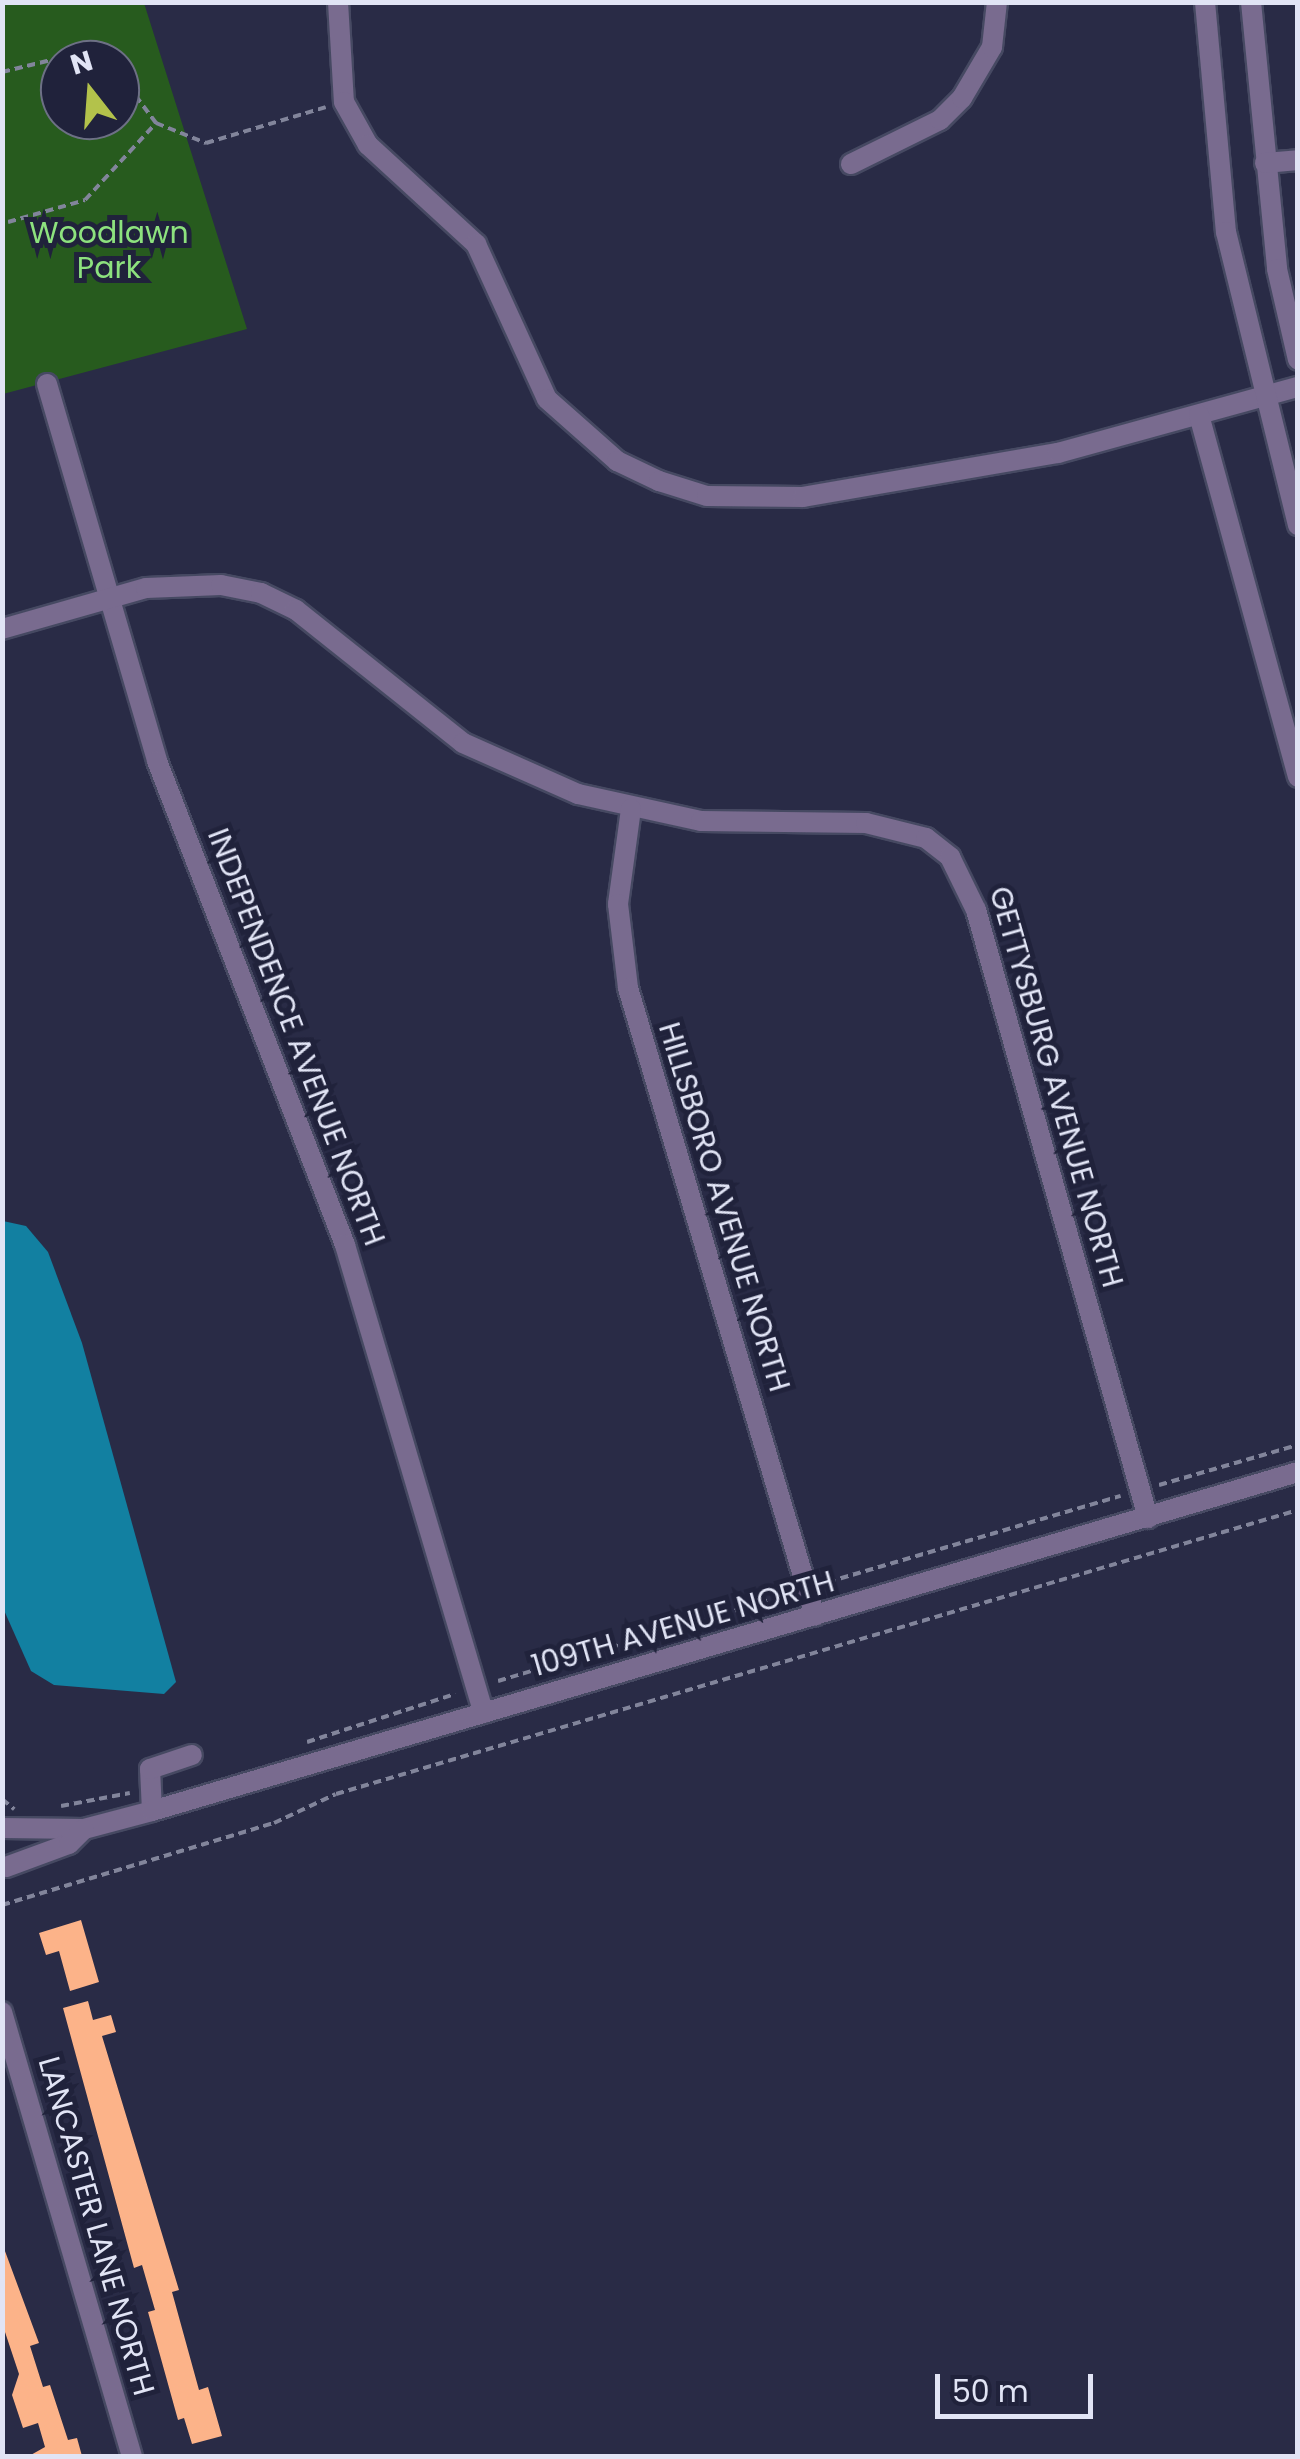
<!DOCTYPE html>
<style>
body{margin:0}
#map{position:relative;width:1300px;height:2459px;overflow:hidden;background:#292b46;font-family:Poppins,sans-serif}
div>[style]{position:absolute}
.green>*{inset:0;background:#275b1e}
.water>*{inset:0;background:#1280a1}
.building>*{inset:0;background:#fcb389}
.path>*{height:4px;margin-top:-2px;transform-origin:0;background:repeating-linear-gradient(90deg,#82859b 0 8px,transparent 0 13px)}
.roads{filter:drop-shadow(2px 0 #464962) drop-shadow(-2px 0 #464962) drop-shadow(0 2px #464962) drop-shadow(0 -2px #464962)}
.minor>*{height:20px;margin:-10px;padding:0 10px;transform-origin:10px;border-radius:10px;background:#796b8f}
span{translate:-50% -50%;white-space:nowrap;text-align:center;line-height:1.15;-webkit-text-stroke:10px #20223b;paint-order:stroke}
.park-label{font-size:30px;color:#8de27e}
.street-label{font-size:30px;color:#e1e4f5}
.frame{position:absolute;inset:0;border:5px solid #e1e4f5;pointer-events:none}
.north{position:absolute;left:40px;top:40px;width:100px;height:100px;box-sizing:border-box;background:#20223b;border:2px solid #6d7085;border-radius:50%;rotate:343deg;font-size:28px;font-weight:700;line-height:40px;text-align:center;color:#e1e4f5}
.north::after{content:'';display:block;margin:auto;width:35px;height:45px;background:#b3c24b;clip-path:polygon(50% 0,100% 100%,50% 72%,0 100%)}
.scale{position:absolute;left:935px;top:2374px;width:158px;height:45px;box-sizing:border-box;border:5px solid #e1e4f5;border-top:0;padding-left:12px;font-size:30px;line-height:35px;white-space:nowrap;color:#e1e4f5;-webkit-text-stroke:8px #20223b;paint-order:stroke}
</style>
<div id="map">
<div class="green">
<div style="clip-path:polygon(evenodd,3px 3px,144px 3px,247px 329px,3px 394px,3px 3px,60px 60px,120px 60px,120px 120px,60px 120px,60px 60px)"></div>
</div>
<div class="water">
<div style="clip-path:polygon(3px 1221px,26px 1226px,48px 1252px,82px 1343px,176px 1682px,164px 1694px,54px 1685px,31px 1671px,3px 1608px)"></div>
</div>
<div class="building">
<div style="clip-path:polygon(81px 1920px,99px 1982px,70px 1991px,59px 1951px,46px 1955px,39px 1933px)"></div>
<div style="clip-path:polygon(88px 2001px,93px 2020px,111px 2015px,116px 2032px,102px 2036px,179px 2290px,172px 2292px,199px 2390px,208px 2387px,222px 2436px,192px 2444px,184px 2418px,178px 2420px,148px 2312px,155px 2310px,142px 2265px,134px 2268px,63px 2008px)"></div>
<div style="clip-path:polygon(2px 2243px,39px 2343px,30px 2346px,43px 2387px,50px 2385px,68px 2440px,77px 2438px,82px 2456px,29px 2456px,45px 2447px,38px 2423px,23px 2428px,12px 2395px,19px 2374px,2px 2323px)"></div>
</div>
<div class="path">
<div style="left:2px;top:72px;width:80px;rotate:-13.7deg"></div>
<div style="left:80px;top:53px;width:26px;rotate:16deg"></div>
<div style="left:120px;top:75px;width:60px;rotate:53.1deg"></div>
<div style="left:8px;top:222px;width:80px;rotate:-15.9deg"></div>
<div style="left:85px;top:200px;width:105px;rotate:-47.3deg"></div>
<div style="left:156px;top:123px;width:54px;rotate:21.8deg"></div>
<div style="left:206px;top:143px;width:125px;rotate:-16.7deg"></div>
<div style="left:1159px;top:1485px;width:145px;rotate:-16.1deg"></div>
<div style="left:828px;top:1582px;width:305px;rotate:-16.4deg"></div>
<div style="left:498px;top:1681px;width:301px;rotate:-16.6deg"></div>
<div style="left:307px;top:1742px;width:156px;rotate:-18deg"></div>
<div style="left:2px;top:1799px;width:16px;rotate:40deg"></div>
<div style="left:61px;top:1806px;width:70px;rotate:-10.7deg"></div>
<div style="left:2px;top:1905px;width:284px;rotate:-16.8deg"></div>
<div style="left:274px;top:1823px;width:68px;rotate:-25.1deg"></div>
<div style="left:336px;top:1794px;width:1003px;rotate:-16.45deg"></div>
</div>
<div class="roads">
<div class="minor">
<div style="left:338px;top:2px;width:100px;rotate:86.6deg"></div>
<div style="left:344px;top:102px;width:49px;rotate:60.8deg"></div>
<div style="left:368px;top:145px;width:147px;rotate:42.5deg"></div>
<div style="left:476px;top:244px;width:170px;rotate:65.4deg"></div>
<div style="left:547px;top:399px;width:94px;rotate:41.5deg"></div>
<div style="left:617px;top:461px;width:47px;rotate:25.5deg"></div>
<div style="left:659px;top:481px;width:50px;rotate:17.4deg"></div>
<div style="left:707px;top:496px;width:96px;rotate:0.6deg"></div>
<div style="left:803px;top:497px;width:259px;rotate:-9.8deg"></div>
<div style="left:1058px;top:453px;width:249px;rotate:-15.4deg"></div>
<div style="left:1205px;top:2px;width:231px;rotate:84.8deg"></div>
<div style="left:1226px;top:232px;width:302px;rotate:76.2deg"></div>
<div style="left:1251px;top:2px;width:268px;rotate:84.4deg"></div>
<div style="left:1277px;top:269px;width:93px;rotate:77deg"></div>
<div style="left:1265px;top:163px;width:33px;rotate:-5deg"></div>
<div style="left:851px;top:164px;width:99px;rotate:-26.3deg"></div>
<div style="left:940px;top:120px;width:31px;rotate:-45deg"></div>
<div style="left:962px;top:98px;width:59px;rotate:-59.5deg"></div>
<div style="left:992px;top:47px;width:45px;rotate:-83.7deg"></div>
<div style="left:47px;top:384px;width:393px;rotate:73.7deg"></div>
<div style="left:157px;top:761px;width:519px;rotate:68.77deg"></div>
<div style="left:345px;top:1245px;width:488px;rotate:73.5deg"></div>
<div style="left:1199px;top:415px;width:375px;rotate:74.7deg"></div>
<div style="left:2px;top:629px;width:150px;rotate:-15.9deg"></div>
<div style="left:146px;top:588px;width:75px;rotate:-2.3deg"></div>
<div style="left:221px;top:585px;width:41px;rotate:11.3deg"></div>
<div style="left:261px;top:593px;width:39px;rotate:26deg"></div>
<div style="left:296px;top:610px;width:213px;rotate:38.5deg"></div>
<div style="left:463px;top:743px;width:126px;rotate:23.9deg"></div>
<div style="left:578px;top:794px;width:126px;rotate:12.4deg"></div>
<div style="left:701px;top:821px;width:165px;rotate:0.7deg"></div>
<div style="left:866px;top:823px;width:62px;rotate:14deg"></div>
<div style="left:926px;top:838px;width:31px;rotate:38deg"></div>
<div style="left:950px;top:857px;width:59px;rotate:63.9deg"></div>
<div style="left:976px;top:910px;width:632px;rotate:74.2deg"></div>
<div style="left:631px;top:809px;width:96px;rotate:97.8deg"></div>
<div style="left:618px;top:904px;width:85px;rotate:83.2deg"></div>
<div style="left:628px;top:988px;width:655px;rotate:73.42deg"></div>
<div style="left:152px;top:1811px;width:42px;rotate:-92.7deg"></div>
<div style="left:150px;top:1769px;width:44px;rotate:-18.4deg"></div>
<div style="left:2px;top:1828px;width:82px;rotate:0.7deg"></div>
<div style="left:84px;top:1829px;width:70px;rotate:-14.8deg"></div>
<div style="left:152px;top:1811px;width:1195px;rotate:-16.48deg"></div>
<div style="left:6px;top:1867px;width:67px;rotate:-20.1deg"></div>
<div style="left:69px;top:1844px;width:21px;rotate:-45deg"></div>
<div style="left:2px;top:2012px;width:463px;rotate:73.7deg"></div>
</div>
</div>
<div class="park-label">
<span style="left:109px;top:250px">Woodlawn<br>Park</span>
</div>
<div class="street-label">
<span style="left:296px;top:1037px;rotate:69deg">INDEPENDENCE AVENUE NORTH</span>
<span style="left:1056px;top:1087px;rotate:74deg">GETTYSBURG AVENUE NORTH</span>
<span style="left:724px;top:1207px;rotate:73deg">HILLSBORO AVENUE NORTH</span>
<span style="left:683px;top:1624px;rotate:-16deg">109TH AVENUE NORTH</span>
<span style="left:96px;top:2226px;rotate:74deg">LANCASTER LANE NORTH</span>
</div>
<div class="frame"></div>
<div class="north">N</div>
<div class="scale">50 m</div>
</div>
